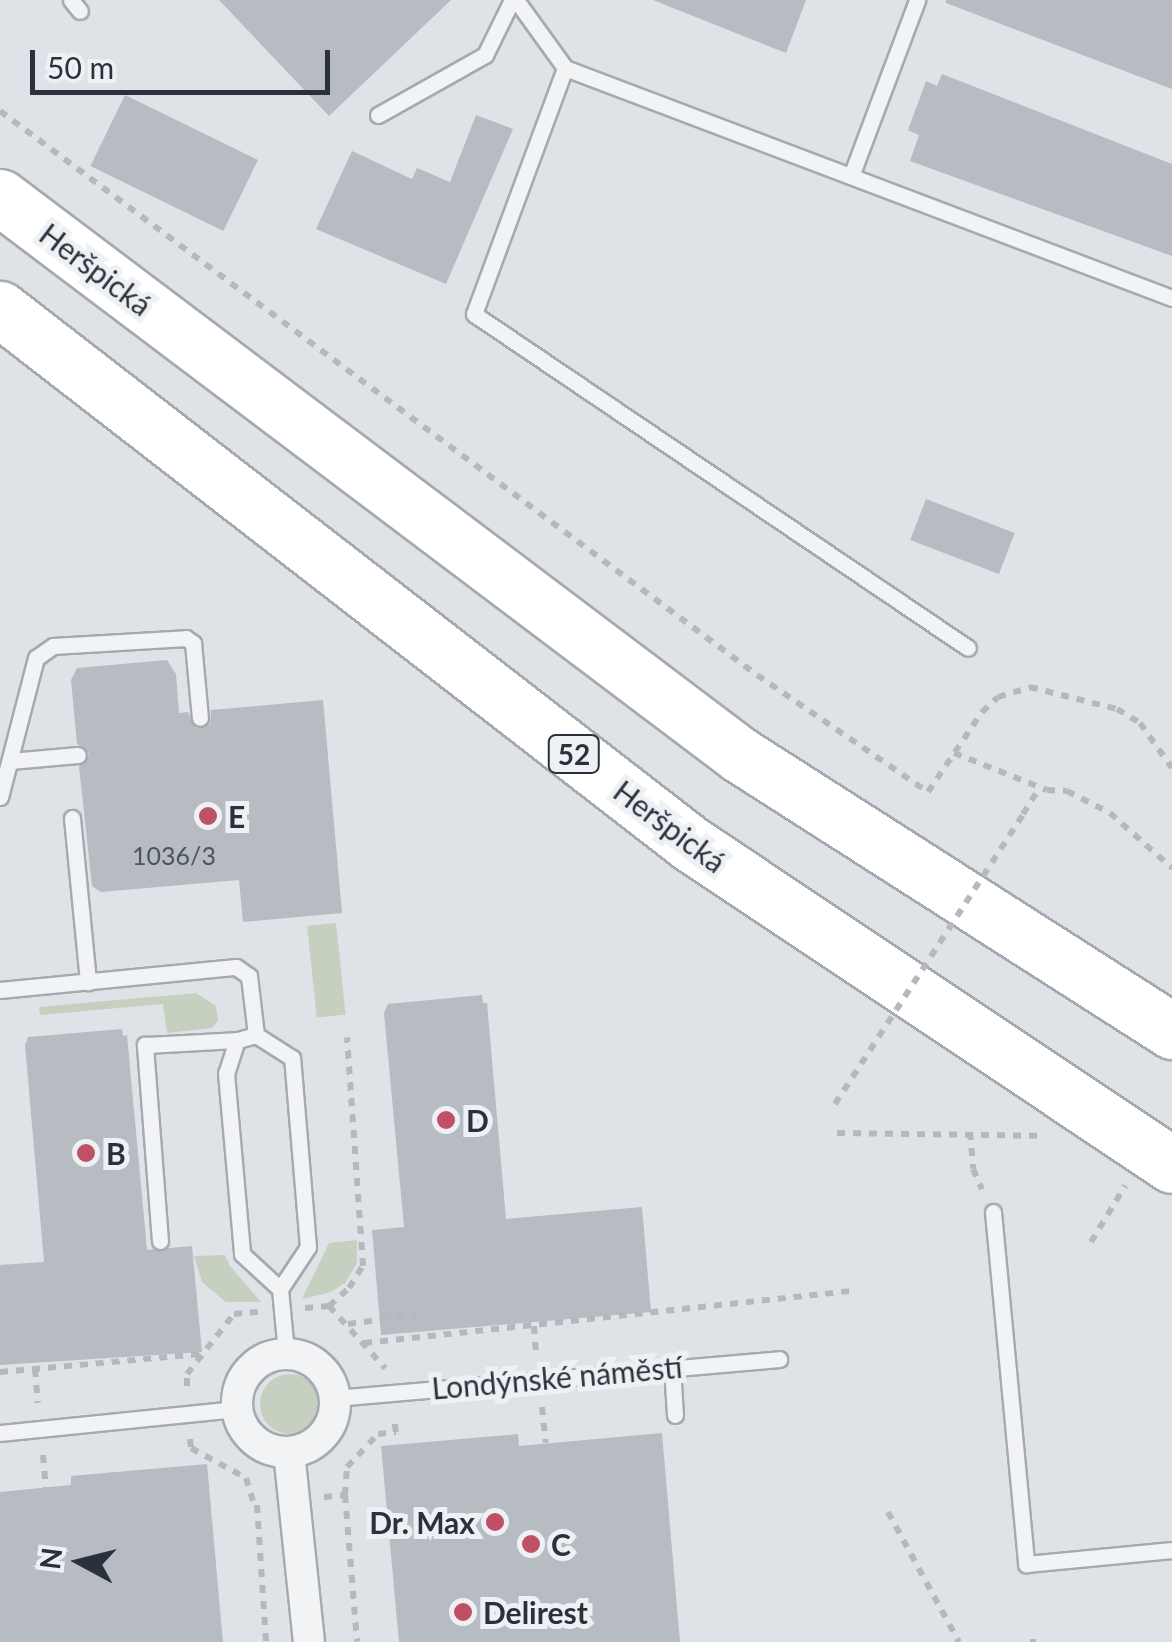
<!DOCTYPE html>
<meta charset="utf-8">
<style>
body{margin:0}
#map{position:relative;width:1172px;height:1642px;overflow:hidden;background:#dfe2e7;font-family:Lato,sans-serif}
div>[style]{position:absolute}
.green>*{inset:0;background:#c5d0c1;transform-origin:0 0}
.round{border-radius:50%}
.building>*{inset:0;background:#b7bcc3;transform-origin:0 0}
.path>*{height:6px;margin-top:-3px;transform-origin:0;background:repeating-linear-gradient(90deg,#b5b9be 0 8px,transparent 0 16px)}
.roads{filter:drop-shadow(2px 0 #a5a9b0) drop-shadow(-2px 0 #a5a9b0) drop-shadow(0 2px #a5a9b0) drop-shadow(0 -2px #a5a9b0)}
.lane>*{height:15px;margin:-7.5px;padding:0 7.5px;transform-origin:7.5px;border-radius:7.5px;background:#f1f3f5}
.street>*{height:30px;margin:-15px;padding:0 15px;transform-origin:15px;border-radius:15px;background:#f1f3f5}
.street>.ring{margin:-15px;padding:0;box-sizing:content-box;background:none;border:30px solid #f1f3f5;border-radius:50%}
.highway>*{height:55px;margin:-27.5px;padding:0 27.5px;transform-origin:27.5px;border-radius:27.5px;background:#fff}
.path-bridge>*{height:6px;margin-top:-3px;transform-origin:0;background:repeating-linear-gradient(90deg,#b5b9be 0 8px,transparent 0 16px)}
.dots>*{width:28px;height:28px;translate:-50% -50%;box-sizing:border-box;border:5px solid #eef1f4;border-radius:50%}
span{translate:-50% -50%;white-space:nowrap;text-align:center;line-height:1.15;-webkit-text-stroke:10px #eef1f4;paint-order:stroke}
.number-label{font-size:25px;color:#4d545e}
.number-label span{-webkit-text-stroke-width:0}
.shield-label span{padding:2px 8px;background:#eef1f4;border:2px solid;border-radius:8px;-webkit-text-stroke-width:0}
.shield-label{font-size:28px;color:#2a313c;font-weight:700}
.street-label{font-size:30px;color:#2a313c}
.poi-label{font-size:30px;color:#2a313c;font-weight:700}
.left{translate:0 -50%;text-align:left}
.right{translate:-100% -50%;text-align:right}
.north{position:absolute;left:30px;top:1512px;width:100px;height:100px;-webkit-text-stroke:8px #eef1f4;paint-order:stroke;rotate:277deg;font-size:28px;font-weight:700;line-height:40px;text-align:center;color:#2a313c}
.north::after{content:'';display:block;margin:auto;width:35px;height:45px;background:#2a313c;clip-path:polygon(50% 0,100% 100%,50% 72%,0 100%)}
.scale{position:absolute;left:30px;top:50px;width:300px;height:45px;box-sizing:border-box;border:5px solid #2a313c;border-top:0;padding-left:12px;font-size:30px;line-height:35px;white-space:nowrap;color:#2a313c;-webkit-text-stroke:8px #eef1f4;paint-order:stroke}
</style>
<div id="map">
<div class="green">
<div style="left:336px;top:923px;width:92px;height:29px;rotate:84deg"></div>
<div style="clip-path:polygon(196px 993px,216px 1006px,218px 1021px,212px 1028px,167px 1033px,163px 1004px,40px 1015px,39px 1007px)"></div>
<div style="clip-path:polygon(357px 1240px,357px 1263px,345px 1283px,331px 1292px,302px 1299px,329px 1243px)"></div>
<div style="clip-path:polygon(225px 1255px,230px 1266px,261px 1302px,226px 1302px,202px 1282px,194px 1256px)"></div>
<div class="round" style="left:260px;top:1374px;width:60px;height:60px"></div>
</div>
<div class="building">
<div style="clip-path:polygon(219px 0,451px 0,329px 116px)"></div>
<div style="clip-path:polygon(653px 0,806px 0,786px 53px)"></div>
<div style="clip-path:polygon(946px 0,1172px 0,1172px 89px,946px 3px)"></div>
<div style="clip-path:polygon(942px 74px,1172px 164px,1172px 256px,910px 161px,919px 135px,908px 130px,926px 81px,937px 86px)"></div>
<div style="left:125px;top:95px;width:148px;height:79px;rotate:26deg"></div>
<div style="clip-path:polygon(476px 115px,513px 129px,446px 284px,316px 229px,352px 151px,412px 179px,417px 168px,450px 182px)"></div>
<div style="left:926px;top:499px;width:95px;height:44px;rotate:21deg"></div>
<div style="clip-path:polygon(167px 660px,176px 674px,179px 713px,188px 712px,196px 728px,210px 724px,211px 710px,323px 700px,342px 913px,243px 922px,239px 880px,101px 892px,92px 886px,79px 766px,89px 753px,77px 744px,71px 680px,77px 668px)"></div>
<div style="clip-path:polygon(482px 995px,483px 1003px,487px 1003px,506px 1219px,642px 1207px,651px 1312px,381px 1335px,372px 1230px,404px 1227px,384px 1013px,388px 1004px)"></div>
<div style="clip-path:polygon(122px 1029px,123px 1036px,127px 1035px,147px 1250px,192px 1246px,202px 1352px,0 1365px,0 1265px,44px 1262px,25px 1045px,28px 1037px)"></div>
<div style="clip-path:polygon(662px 1433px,680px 1642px,399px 1642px,381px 1446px,518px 1434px,519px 1446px)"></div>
<div style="clip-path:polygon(207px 1464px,223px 1642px,0 1642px,0 1492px,71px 1485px,71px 1476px)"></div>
</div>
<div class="path">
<div style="left:0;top:111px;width:944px;rotate:36.69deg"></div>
<div style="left:757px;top:675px;width:207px;rotate:34.4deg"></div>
<div style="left:928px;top:792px;width:97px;rotate:-56deg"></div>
<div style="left:982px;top:712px;width:22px;rotate:-43deg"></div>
<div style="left:998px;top:697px;width:34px;rotate:-17deg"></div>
<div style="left:1030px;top:687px;width:90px;rotate:14.2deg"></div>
<div style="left:1117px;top:709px;width:27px;rotate:31deg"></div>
<div style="left:1140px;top:723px;width:55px;rotate:54.6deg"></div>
<div style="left:954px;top:753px;width:100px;rotate:21.7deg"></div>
<div style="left:1047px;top:790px;width:20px;rotate:3deg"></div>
<div style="left:1067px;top:791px;width:48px;rotate:27.1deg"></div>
<div style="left:1110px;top:813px;width:83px;rotate:41.6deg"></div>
<div style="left:1023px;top:814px;width:32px;rotate:-58deg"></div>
<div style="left:970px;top:1132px;width:37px;rotate:85deg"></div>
<div style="left:973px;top:1169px;width:22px;rotate:66deg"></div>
<div style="left:837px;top:1133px;width:204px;rotate:0.8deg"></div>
<div style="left:1091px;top:1242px;width:66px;rotate:-58.7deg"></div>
<div style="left:329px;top:1306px;width:27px;rotate:-42deg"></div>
<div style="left:349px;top:1288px;width:26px;rotate:-58deg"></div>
<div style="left:363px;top:1266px;width:229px;rotate:-94deg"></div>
<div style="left:305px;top:1308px;width:24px;rotate:-5deg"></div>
<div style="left:329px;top:1306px;width:84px;rotate:47.9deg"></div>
<div style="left:348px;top:1324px;width:69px;rotate:-7.5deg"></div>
<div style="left:534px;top:1326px;width:29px;rotate:86deg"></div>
<div style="left:364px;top:1343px;width:493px;rotate:-6.1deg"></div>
<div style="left:35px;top:1369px;width:34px;rotate:85deg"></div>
<div style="left:0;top:1372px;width:204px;rotate:-5.1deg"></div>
<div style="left:187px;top:1386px;width:12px;rotate:-90deg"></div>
<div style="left:187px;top:1374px;width:76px;rotate:-51.9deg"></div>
<div style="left:234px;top:1314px;width:24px;rotate:-5deg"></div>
<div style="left:542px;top:1407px;width:36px;rotate:84deg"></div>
<div style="left:190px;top:1439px;width:9px;rotate:84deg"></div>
<div style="left:191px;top:1448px;width:63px;rotate:28.6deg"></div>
<div style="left:246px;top:1478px;width:28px;rotate:73deg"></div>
<div style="left:43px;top:1455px;width:33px;rotate:85deg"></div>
<div style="left:345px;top:1495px;width:28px;rotate:-86deg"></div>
<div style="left:347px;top:1467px;width:45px;rotate:-46.8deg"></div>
<div style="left:378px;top:1434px;width:18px;rotate:-6deg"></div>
<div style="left:396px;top:1432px;width:13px;rotate:-99deg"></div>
<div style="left:324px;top:1497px;width:21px;rotate:-5deg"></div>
<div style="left:345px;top:1495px;width:147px;rotate:85.3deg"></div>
<div style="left:257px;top:1505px;width:137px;rotate:86.2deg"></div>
<div style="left:888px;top:1512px;width:148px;rotate:61.4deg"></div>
<div style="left:1033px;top:1639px;width:3px;rotate:90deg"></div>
</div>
<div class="roads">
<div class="lane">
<div style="left:71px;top:0;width:14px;rotate:51deg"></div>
<div style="left:516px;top:0;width:84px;rotate:54.2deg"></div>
<div style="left:565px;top:68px;width:649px;rotate:20.75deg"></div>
<div style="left:565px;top:68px;width:262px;rotate:110.3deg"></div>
<div style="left:474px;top:314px;width:596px;rotate:34.06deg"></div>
<div style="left:378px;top:115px;width:123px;rotate:-29.3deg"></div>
<div style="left:485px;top:55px;width:61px;rotate:-63.9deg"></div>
<div style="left:851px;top:176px;width:188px;rotate:-69.4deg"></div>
<div style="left:10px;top:761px;width:68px;rotate:-5deg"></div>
<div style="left:0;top:797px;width:144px;rotate:-75.5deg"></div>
<div style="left:36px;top:658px;width:21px;rotate:-35deg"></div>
<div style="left:53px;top:646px;width:133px;rotate:-3.4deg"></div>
<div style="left:186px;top:638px;width:9px;rotate:36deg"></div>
<div style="left:193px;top:643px;width:75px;rotate:84.7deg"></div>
<div style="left:72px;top:818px;width:165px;rotate:84.4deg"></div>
<div style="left:0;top:990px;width:237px;rotate:-5.6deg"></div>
<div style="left:236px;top:967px;width:16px;rotate:35deg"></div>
<div style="left:249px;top:976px;width:59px;rotate:83.2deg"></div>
<div style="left:993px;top:1212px;width:354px;rotate:84.6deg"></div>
<div style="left:1026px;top:1564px;width:147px;rotate:-5.5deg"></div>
<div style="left:160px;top:1241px;width:197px;rotate:-94.4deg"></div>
<div style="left:145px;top:1045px;width:92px;rotate:-3.1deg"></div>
<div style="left:280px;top:1289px;width:50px;rotate:-56.3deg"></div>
<div style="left:308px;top:1247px;width:190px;rotate:-94.8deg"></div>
<div style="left:292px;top:1058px;width:43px;rotate:-147.4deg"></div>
<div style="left:256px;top:1035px;width:20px;rotate:165deg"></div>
<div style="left:237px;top:1040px;width:35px;rotate:108deg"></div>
<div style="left:226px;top:1073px;width:182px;rotate:84.9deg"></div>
<div style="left:242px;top:1254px;width:52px;rotate:42.6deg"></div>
<div style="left:280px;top:1289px;width:63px;rotate:84.6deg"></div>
<div style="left:672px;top:1367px;width:48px;rotate:86.4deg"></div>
<div style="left:335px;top:1398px;width:446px;rotate:-5deg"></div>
<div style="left:0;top:1433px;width:237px;rotate:-5.8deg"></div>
</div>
<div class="street">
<div class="ring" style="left:237px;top:1354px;width:68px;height:68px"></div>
<div style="left:289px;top:1452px;width:191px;rotate:84deg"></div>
</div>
<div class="highway">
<div style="left:0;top:197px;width:927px;rotate:37.02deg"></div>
<div style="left:740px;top:755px;width:513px;rotate:32.57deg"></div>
<div style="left:0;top:309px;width:874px;rotate:37.75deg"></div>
<div style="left:691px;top:844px;width:578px;rotate:33.72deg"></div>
</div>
</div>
<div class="path-bridge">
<div style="left:835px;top:1104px;width:346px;rotate:-57deg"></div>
</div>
<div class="dots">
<div style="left:208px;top:816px;background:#bf5065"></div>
<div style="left:446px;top:1120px;background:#bf5065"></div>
<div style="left:86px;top:1153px;background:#bf5065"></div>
<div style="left:495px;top:1522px;background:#bf5065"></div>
<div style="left:531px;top:1544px;background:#bf5065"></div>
<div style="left:463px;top:1612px;background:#bf5065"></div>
</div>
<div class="number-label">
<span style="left:174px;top:855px">1036/3</span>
</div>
<div class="shield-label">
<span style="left:574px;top:754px">52</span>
</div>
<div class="street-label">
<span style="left:96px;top:269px;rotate:37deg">Heršpická</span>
<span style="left:670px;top:826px;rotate:37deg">Heršpická</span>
<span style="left:557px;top:1377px;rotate:-5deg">Londýnské náměstí</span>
</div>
<div class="poi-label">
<span class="left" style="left:228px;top:816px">E</span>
<span class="left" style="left:466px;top:1120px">D</span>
<span class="left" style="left:106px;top:1153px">B</span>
<span class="right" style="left:475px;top:1522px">Dr. Max</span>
<span class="left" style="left:551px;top:1544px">C</span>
<span class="left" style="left:483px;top:1612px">Delirest</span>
</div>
<div class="north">N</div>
<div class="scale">50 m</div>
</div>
